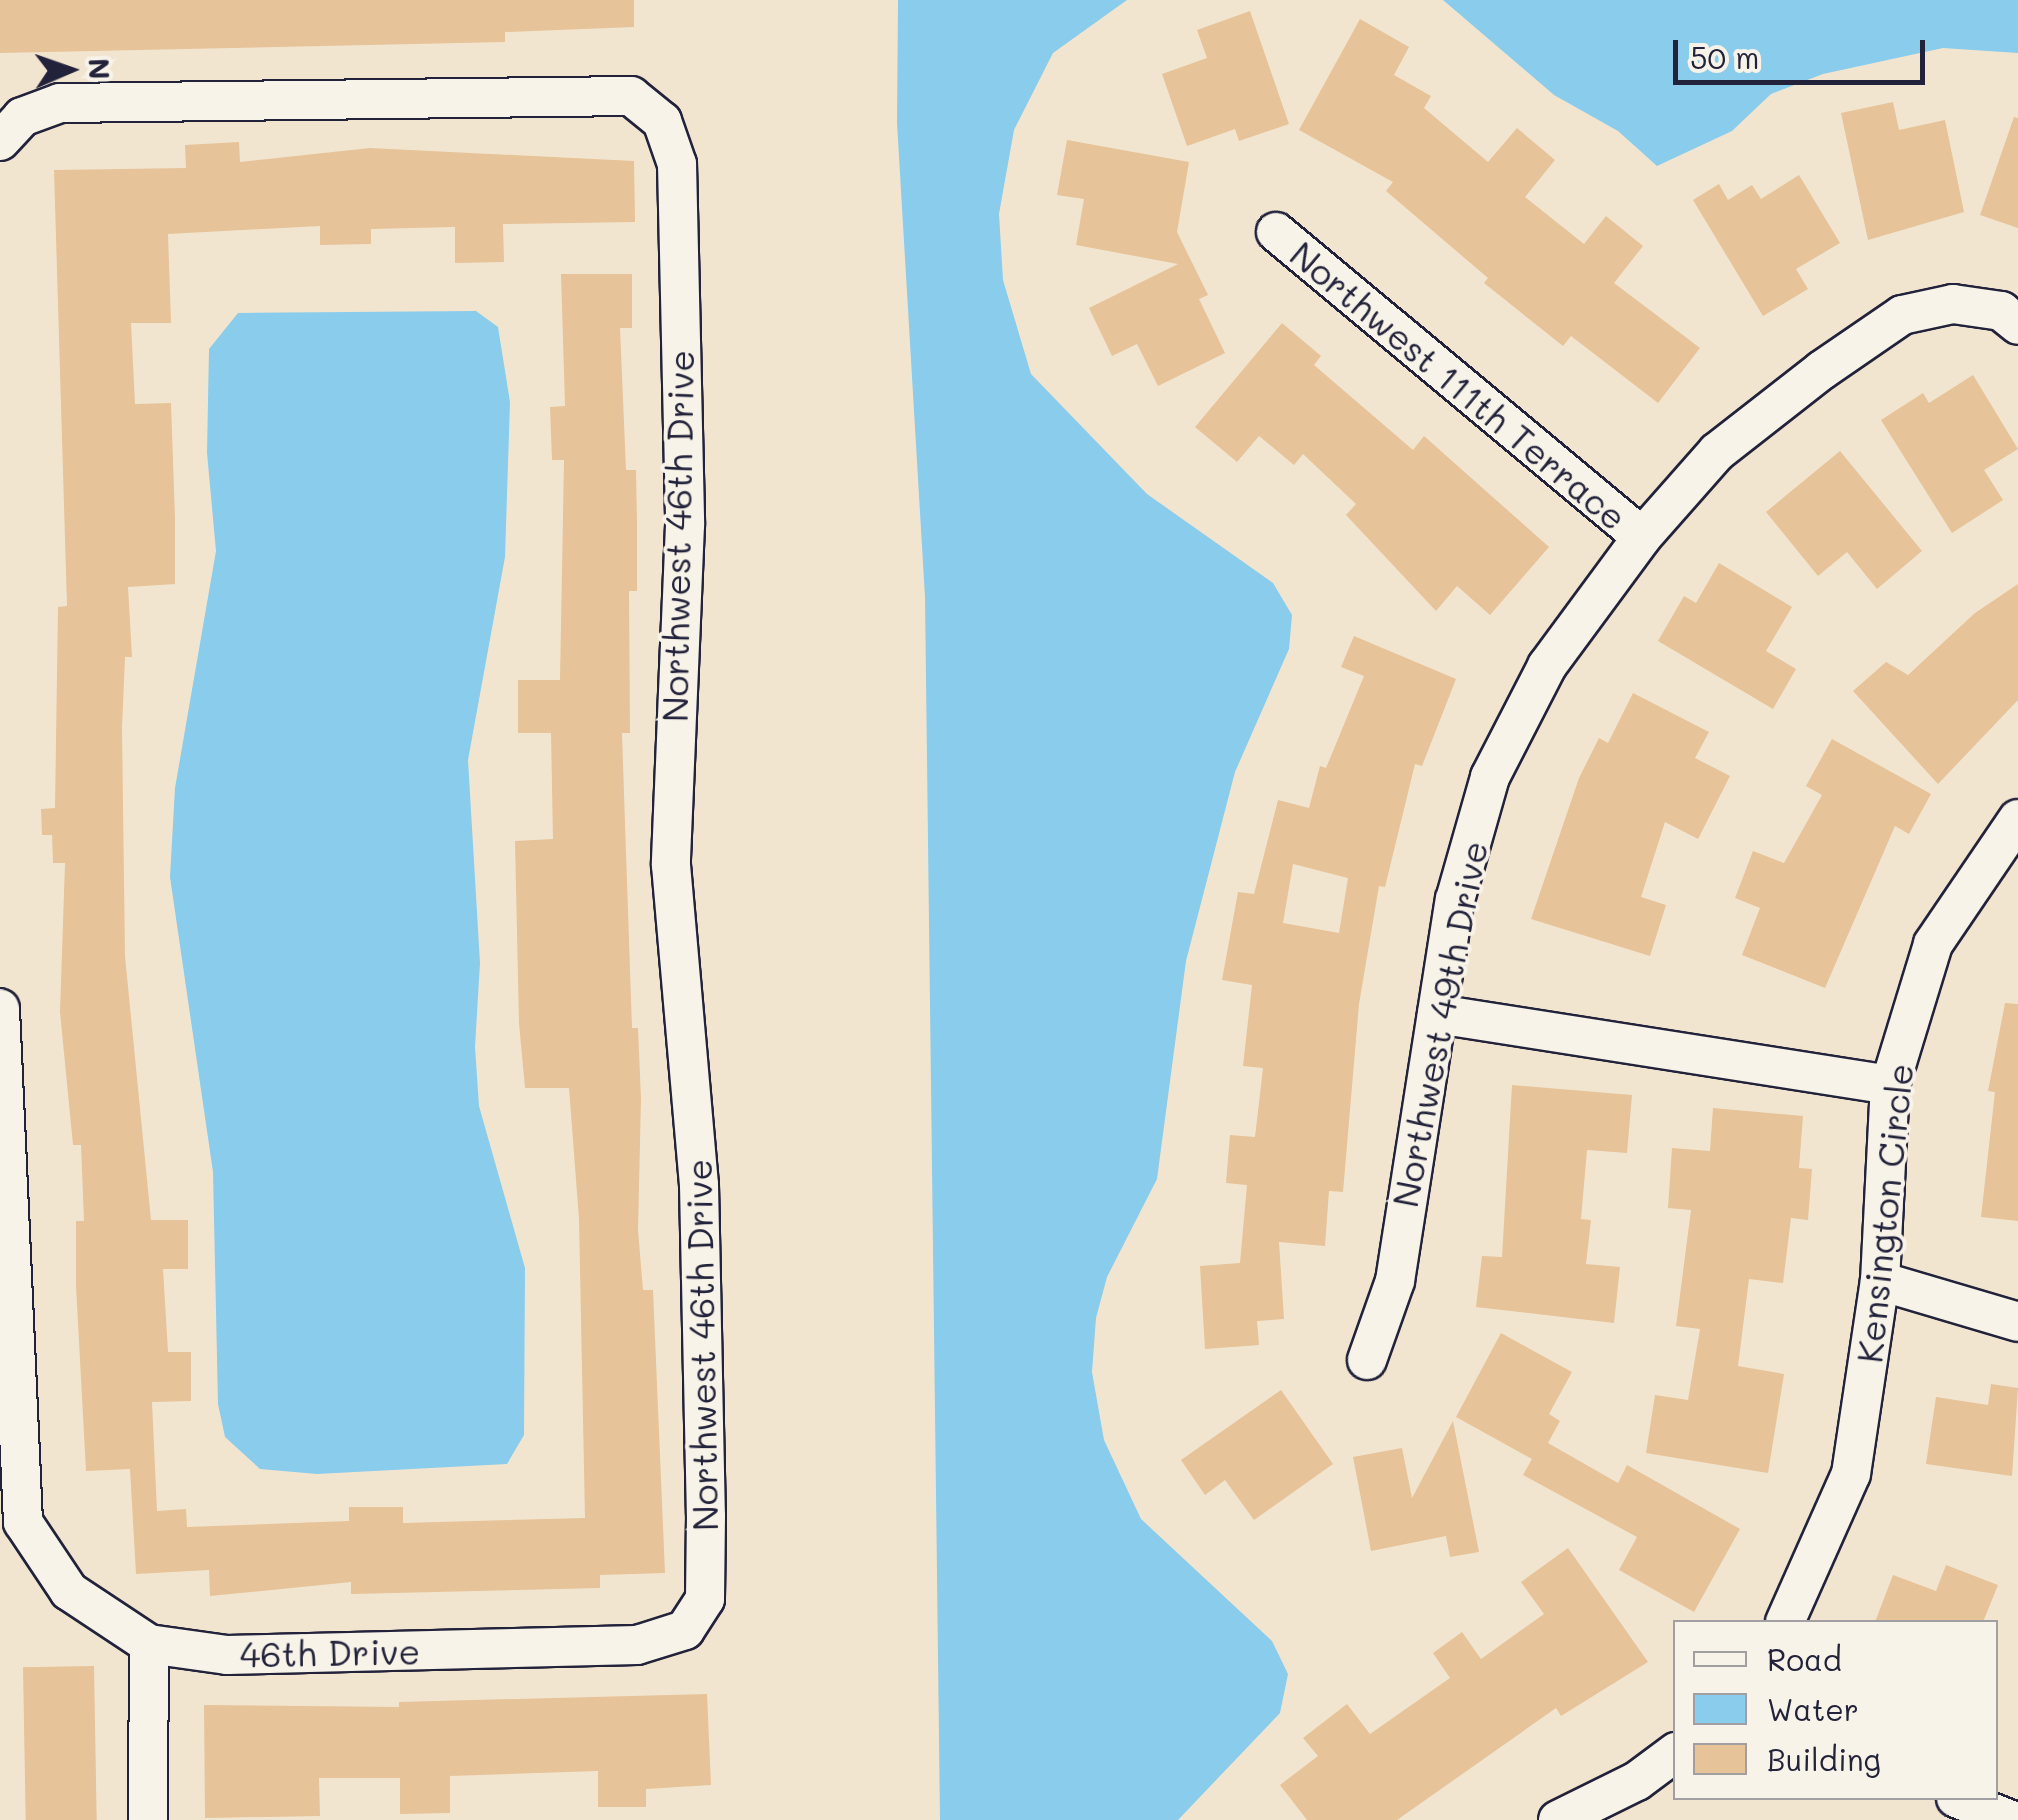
<!DOCTYPE html>
<style>
body{margin:0}
#map{position:relative;width:2018px;height:1820px;overflow:hidden;background:#f2e5d0;font-family:Mali,sans-serif}
div>[style]{position:absolute}
.water>*{inset:0;background:#8acceb}
.building>*{inset:0;background:#e6c398;transform-origin:0 0}
.roads{filter:drop-shadow(2px 0 #22223b) drop-shadow(-2px 0 #22223b) drop-shadow(0 2px #22223b) drop-shadow(0 -2px #22223b)}
.minor>*{height:38px;margin:-19px;padding:0 19px;transform-origin:19px;border-radius:19px;background:#f7f3e8}
span{translate:-50% -50%;white-space:nowrap;text-align:center;line-height:1.15;-webkit-text-stroke:8px #f7f3e8;paint-order:stroke}
.street-label{font-size:35px;color:#22223b}
.legend{position:absolute;left:1673px;top:1620px;width:325px;height:180px;box-sizing:border-box;background:#f7f3e8;border:2px solid #a29fa3;margin:0;padding:12px 18px;list-style:none;font-size:30px;color:#22223b}
.legend li{display:flex;align-items:center;gap:20px;height:50px}
.legend b{width:50px;border:2px solid #a29fa3}
.north{position:absolute;left:20px;top:20px;width:100px;height:100px;-webkit-text-stroke:8px #f7f3e8;paint-order:stroke;rotate:88deg;font-size:28px;font-weight:700;line-height:40px;text-align:center;color:#22223b}
.north::after{content:'';display:block;margin:auto;width:35px;height:45px;background:#22223b;clip-path:polygon(50% 0,100% 100%,50% 72%,0 100%)}
.scale{position:absolute;left:1673px;top:40px;width:252px;height:45px;box-sizing:border-box;border:5px solid #22223b;border-top:0;padding-left:12px;font-size:30px;line-height:35px;white-space:nowrap;color:#22223b;-webkit-text-stroke:8px #f7f3e8;paint-order:stroke}
</style>
<div id="map">
<div class="water">
<div style="clip-path:polygon(898px 0,1127px 0,1053px 53px,1014px 130px,999px 214px,1003px 280px,1031px 374px,1147px 494px,1273px 583px,1292px 615px,1289px 649px,1235px 772px,1186px 961px,1157px 1179px,1107px 1277px,1096px 1318px,1092px 1372px,1104px 1440px,1141px 1519px,1272px 1641px,1288px 1674px,1280px 1713px,1178px 1820px,940px 1820px,925px 597px,897px 123px)"></div>
<div style="clip-path:polygon(1443px 0,2018px 0,2018px 53px,1943px 48px,1823px 74px,1771px 94px,1732px 131px,1657px 166px,1618px 131px,1554px 95px)"></div>
<div style="clip-path:polygon(476px 311px,498px 327px,510px 402px,505px 557px,468px 760px,480px 963px,475px 1047px,479px 1106px,525px 1268px,524px 1435px,507px 1464px,317px 1474px,260px 1469px,225px 1437px,218px 1404px,213px 1172px,170px 877px,175px 788px,216px 551px,207px 453px,209px 349px,238px 313px)"></div>
</div>
<div class="building">
<div style="clip-path:polygon(0 0,634px 0,634px 27px,505px 32px,505px 42px,0 53px)"></div>
<div style="clip-path:polygon(1250px 11px,1289px 124px,1239px 141px,1235px 129px,1187px 146px,1162px 74px,1207px 58px,1197px 30px)"></div>
<div style="clip-path:polygon(1360px 19px,1409px 47px,1394px 75px,1431px 96px,1424px 108px,1488px 162px,1517px 128px,1555px 160px,1525px 197px,1584px 244px,1606px 216px,1643px 246px,1614px 283px,1700px 348px,1658px 403px,1571px 336px,1563px 346px,1484px 283px,1488px 278px,1386px 191px,1393px 182px,1299px 130px)"></div>
<div style="clip-path:polygon(1893px 102px,1899px 130px,1945px 120px,1964px 212px,1868px 240px,1841px 113px)"></div>
<div style="clip-path:polygon(2014px 117px,2018px 118px,2018px 228px,1980px 215px)"></div>
<div style="clip-path:polygon(1067px 140px,1189px 162px,1177px 232px,1208px 295px,1199px 299px,1225px 353px,1158px 386px,1137px 344px,1112px 356px,1089px 308px,1178px 264px,1076px 245px,1084px 199px,1057px 195px)"></div>
<div style="clip-path:polygon(239px 142px,240px 162px,370px 148px,634px 161px,635px 222px,503px 224px,504px 262px,455px 263px,455px 227px,371px 229px,371px 244px,320px 245px,320px 226px,168px 234px,171px 323px,131px 323px,135px 404px,171px 403px,175px 518px,175px 584px,128px 587px,132px 657px,125px 657px,122px 728px,125px 956px,151px 1220px,188px 1220px,188px 1269px,163px 1269px,168px 1352px,191px 1352px,191px 1401px,152px 1402px,157px 1511px,186px 1509px,187px 1527px,349px 1521px,349px 1507px,403px 1507px,403px 1523px,585px 1518px,579px 1219px,569px 1088px,525px 1088px,519px 1023px,515px 841px,553px 839px,551px 733px,518px 733px,518px 680px,560px 680px,564px 460px,552px 460px,550px 407px,565px 406px,561px 274px,632px 274px,632px 328px,620px 328px,626px 470px,636px 470px,637px 524px,637px 591px,629px 591px,630px 733px,622px 733px,625px 823px,632px 1028px,638px 1028px,641px 1099px,638px 1230px,643px 1290px,653px 1290px,665px 1573px,600px 1575px,600px 1588px,351px 1594px,351px 1582px,210px 1596px,209px 1570px,136px 1574px,130px 1469px,86px 1471px,76px 1286px,76px 1221px,84px 1221px,81px 1145px,73px 1145px,60px 1012px,65px 863px,53px 863px,52px 835px,42px 835px,41px 809px,55px 808px,58px 607px,67px 606px,54px 170px,186px 168px,185px 145px)"></div>
<div style="clip-path:polygon(1799px 175px,1840px 243px,1796px 269px,1808px 289px,1763px 316px,1693px 200px,1719px 184px,1728px 200px,1752px 185px,1761px 199px)"></div>
<div style="clip-path:polygon(1282px 323px,1321px 356px,1314px 365px,1413px 450px,1424px 436px,1549px 547px,1490px 615px,1457px 586px,1436px 611px,1346px 515px,1356px 504px,1303px 454px,1294px 465px,1259px 436px,1237px 462px,1195px 427px)"></div>
<div style="clip-path:polygon(1973px 375px,2018px 449px,1984px 470px,2003px 500px,1952px 533px,1881px 420px,1923px 393px,1929px 403px)"></div>
<div style="clip-path:polygon(1840px 451px,1922px 551px,1877px 589px,1847px 552px,1818px 576px,1766px 512px)"></div>
<div style="clip-path:polygon(1719px 563px,1792px 607px,1766px 651px,1796px 669px,1773px 709px,1658px 641px,1684px 596px,1696px 603px)"></div>
<div style="clip-path:polygon(2018px 584px,2018px 700px,1938px 784px,1853px 691px,1886px 662px,1908px 675px,1975px 613px)"></div>
<div style="clip-path:polygon(evenodd,1354px 636px,1456px 679px,1422px 766px,1415px 764px,1385px 887px,1379px 886px,1359px 1004px,1343px 1192px,1329px 1191px,1325px 1246px,1279px 1242px,1284px 1319px,1257px 1321px,1259px 1345px,1205px 1349px,1200px 1266px,1240px 1263px,1247px 1185px,1226px 1183px,1230px 1135px,1255px 1137px,1263px 1068px,1243px 1066px,1252px 985px,1222px 980px,1238px 892px,1254px 894px,1278px 800px,1309px 808px,1320px 766px,1326px 768px,1364px 676px,1341px 667px,1354px 636px,1293px 864px,1348px 878px,1339px 933px,1283px 923px,1293px 864px)"></div>
<div style="clip-path:polygon(1633px 693px,1709px 732px,1695px 758px,1730px 776px,1698px 839px,1665px 822px,1641px 897px,1666px 905px,1650px 956px,1531px 919px,1579px 778px,1599px 738px,1608px 743px)"></div>
<div style="clip-path:polygon(1832px 739px,1931px 794px,1909px 834px,1895px 826px,1825px 988px,1742px 955px,1760px 908px,1735px 898px,1753px 851px,1784px 863px,1822px 795px,1806px 786px)"></div>
<div style="clip-path:polygon(2005px 1003px,2018px 1004px,2018px 1221px,1981px 1217px,1995px 1092px,1988px 1091px)"></div>
<div style="clip-path:polygon(1512px 1085px,1632px 1095px,1627px 1153px,1587px 1150px,1581px 1219px,1591px 1220px,1586px 1264px,1620px 1267px,1614px 1323px,1476px 1307px,1482px 1256px,1502px 1257px)"></div>
<div style="clip-path:polygon(1713px 1108px,1803px 1116px,1799px 1168px,1812px 1169px,1808px 1220px,1791px 1218px,1783px 1283px,1749px 1279px,1738px 1366px,1784px 1374px,1768px 1473px,1646px 1453px,1655px 1395px,1688px 1400px,1700px 1329px,1676px 1326px,1691px 1210px,1668px 1208px,1672px 1148px,1710px 1151px)"></div>
<div style="clip-path:polygon(1501px 1333px,1572px 1372px,1549px 1414px,1560px 1421px,1548px 1443px,1618px 1483px,1627px 1465px,1740px 1529px,1694px 1612px,1619px 1570px,1637px 1537px,1523px 1475px,1532px 1459px,1456px 1417px)"></div>
<div style="clip-path:polygon(1991px 1384px,2018px 1388px,2012px 1476px,1926px 1464px,1936px 1397px,1988px 1405px)"></div>
<div style="clip-path:polygon(1281px 1390px,1333px 1464px,1254px 1520px,1225px 1480px,1205px 1495px,1181px 1460px)"></div>
<div style="clip-path:polygon(1453px 1421px,1479px 1552px,1450px 1557px,1446px 1536px,1371px 1551px,1353px 1457px,1402px 1448px,1412px 1498px)"></div>
<div style="clip-path:polygon(1568px 1548px,1648px 1662px,1561px 1716px,1556px 1708px,1397px 1820px,1307px 1820px,1280px 1785px,1318px 1756px,1303px 1738px,1347px 1704px,1370px 1734px,1450px 1678px,1433px 1653px,1462px 1632px,1481px 1659px,1544px 1614px,1521px 1582px)"></div>
<div style="clip-path:polygon(1946px 1565px,1998px 1585px,1983px 1622px,1875px 1622px,1893px 1575px,1936px 1591px)"></div>
<div style="left:94px;top:1666px;width:154px;height:71px;rotate:89deg"></div>
<div style="clip-path:polygon(707px 1694px,711px 1785px,646px 1789px,646px 1807px,598px 1807px,598px 1771px,450px 1776px,450px 1813px,400px 1814px,400px 1778px,319px 1778px,320px 1816px,205px 1818px,204px 1705px,399px 1707px,399px 1702px)"></div>
</div>
<div class="roads">
<div class="minor">
<div style="left:0;top:141px;width:33px;rotate:-47deg"></div>
<div style="left:22px;top:117px;width:40px;rotate:-20.2deg"></div>
<div style="left:60px;top:103px;width:571px;rotate:-0.7deg"></div>
<div style="left:631px;top:96px;width:40px;rotate:39deg"></div>
<div style="left:662px;top:121px;width:46px;rotate:70.8deg"></div>
<div style="left:677px;top:164px;width:361px;rotate:88.7deg"></div>
<div style="left:685px;top:525px;width:340px;rotate:92.4deg"></div>
<div style="left:671px;top:865px;width:321px;rotate:85deg"></div>
<div style="left:699px;top:1185px;width:331px;rotate:88.8deg"></div>
<div style="left:706px;top:1516px;width:83px;rotate:90.7deg"></div>
<div style="left:705px;top:1599px;width:37px;rotate:123deg"></div>
<div style="left:685px;top:1630px;width:50px;rotate:162.6deg"></div>
<div style="left:637px;top:1645px;width:410px;rotate:178.6deg"></div>
<div style="left:227px;top:1655px;width:79px;rotate:-172deg"></div>
<div style="left:149px;top:1644px;width:96px;rotate:-146.5deg"></div>
<div style="left:69px;top:1591px;width:83px;rotate:-123.7deg"></div>
<div style="left:23px;top:1522px;width:514px;rotate:-92.57deg"></div>
<div style="left:1276px;top:232px;width:476px;rotate:39.8deg"></div>
<div style="left:1437px;top:1014px;width:459px;rotate:8.9deg"></div>
<div style="left:1880px;top:1281px;width:144px;rotate:16.5deg"></div>
<div style="left:1367px;top:1360px;width:84px;rotate:-70.5deg"></div>
<div style="left:1395px;top:1281px;width:386px;rotate:-81.1deg"></div>
<div style="left:1455px;top:900px;width:128px;rotate:-74.1deg"></div>
<div style="left:1490px;top:777px;width:125px;rotate:-62.8deg"></div>
<div style="left:1547px;top:666px;width:160px;rotate:-53.6deg"></div>
<div style="left:1642px;top:537px;width:113px;rotate:-48.6deg"></div>
<div style="left:1717px;top:452px;width:133px;rotate:-38deg"></div>
<div style="left:1822px;top:370px;width:97px;rotate:-34.5deg"></div>
<div style="left:1902px;top:315px;width:52px;rotate:-12.2deg"></div>
<div style="left:1953px;top:304px;width:49px;rotate:8.3deg"></div>
<div style="left:2001px;top:311px;width:22px;rotate:39deg"></div>
<div style="left:1785px;top:1622px;width:162px;rotate:-66deg"></div>
<div style="left:1851px;top:1474px;width:195px;rotate:-81.5deg"></div>
<div style="left:1880px;top:1281px;width:196px;rotate:-87.1deg"></div>
<div style="left:1890px;top:1085px;width:147px;rotate:-73deg"></div>
<div style="left:1933px;top:944px;width:151px;rotate:-55.8deg"></div>
<div style="left:1956px;top:1798px;width:59px;rotate:21.8deg"></div>
<div style="left:148px;top:1820px;width:176px;rotate:-89.7deg"></div>
<div style="left:1558px;top:1820px;width:88px;rotate:-26.3deg"></div>
<div style="left:1637px;top:1781px;width:49px;rotate:-36.6deg"></div>
</div>
</div>
<div class="street-label">
<span style="left:1459px;top:385px;rotate:40deg">Northwest 111th Terrace</span>
<span style="left:677px;top:536px;rotate:-89deg">Northwest 46th Drive</span>
<span style="left:1439px;top:1024px;rotate:-79deg">Northwest 49th Drive</span>
<span style="left:1884px;top:1213px;rotate:-84deg">Kensington Circle</span>
<span style="left:701px;top:1345px;rotate:-91deg">Northwest 46th Drive</span>
<span style="left:330px;top:1652px;rotate:-1deg">46th Drive</span>
</div>
<ul class="legend">
<li><b style="height:12px;background:#f7f3e8"></b>Road</li>
<li><b style="height:28px;background:#8acceb"></b>Water</li>
<li><b style="height:28px;background:#e6c398"></b>Building</li>
</ul>
<div class="north">N</div>
<div class="scale">50 m</div>
</div>
